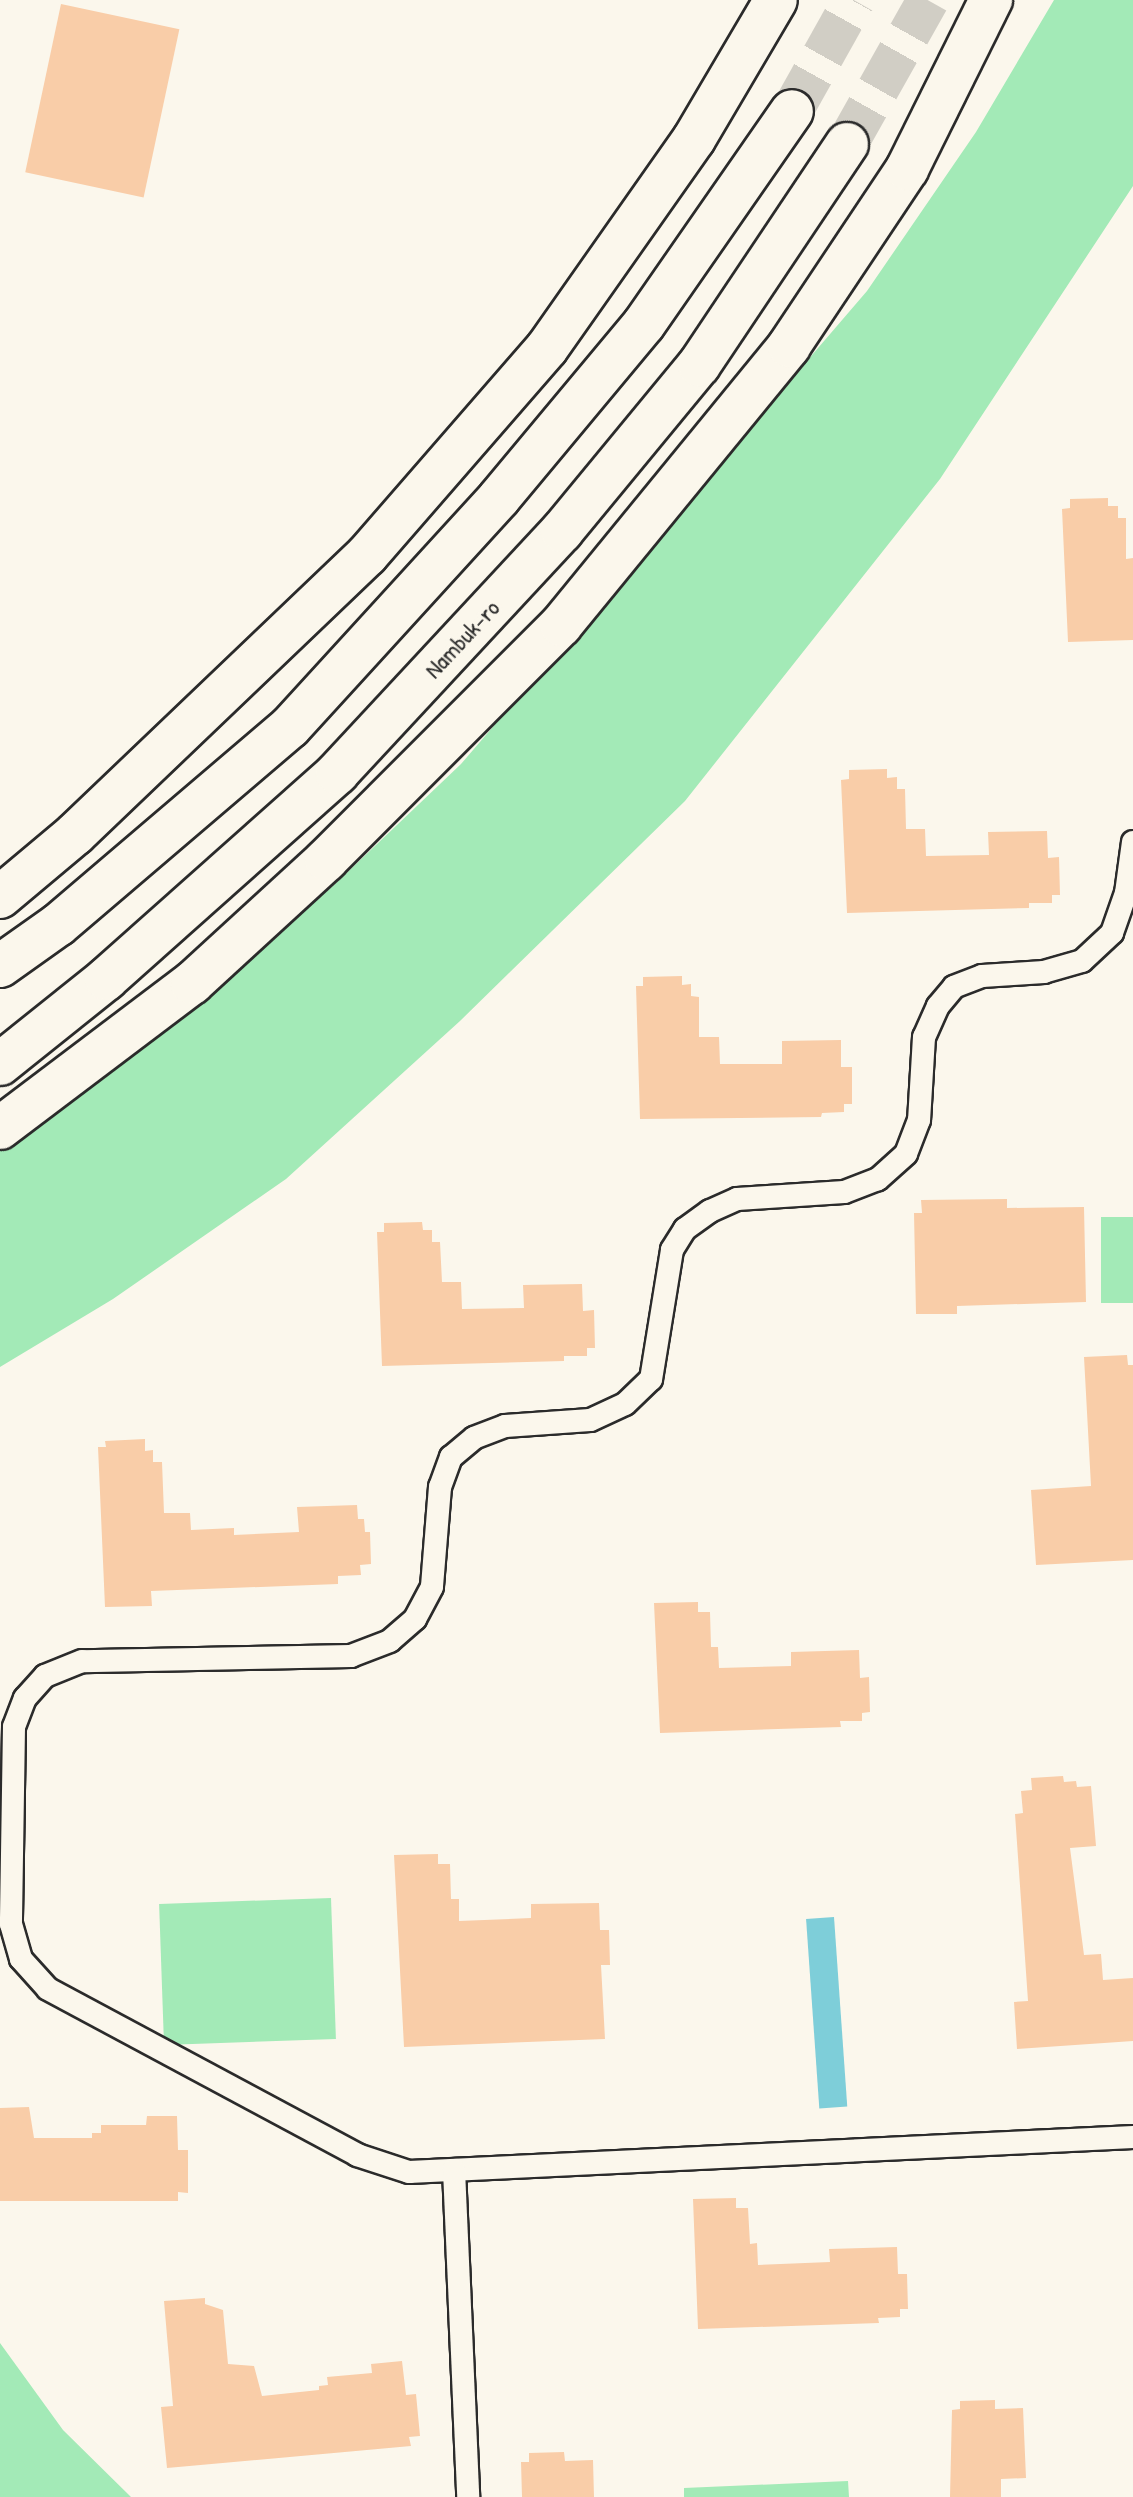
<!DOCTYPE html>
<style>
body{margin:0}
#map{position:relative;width:1133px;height:2497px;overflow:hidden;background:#fbf7ec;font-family:"Patrick Hand",sans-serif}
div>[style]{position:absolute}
.green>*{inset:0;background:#a3eab7;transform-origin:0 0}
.water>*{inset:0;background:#7eced9;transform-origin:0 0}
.building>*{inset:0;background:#f9cda8;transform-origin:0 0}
.secondary-tunnel>*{height:42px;margin-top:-21px;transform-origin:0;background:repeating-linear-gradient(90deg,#d1cec5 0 42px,transparent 0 63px)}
.roads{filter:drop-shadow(2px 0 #2b2b2b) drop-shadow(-2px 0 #2b2b2b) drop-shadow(0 2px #2b2b2b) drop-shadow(0 -2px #2b2b2b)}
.pedestrian>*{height:22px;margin:-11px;padding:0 11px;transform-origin:11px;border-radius:11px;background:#fbf7ec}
.secondary>*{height:42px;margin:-21px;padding:0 21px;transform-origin:21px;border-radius:21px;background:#fbf7ec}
span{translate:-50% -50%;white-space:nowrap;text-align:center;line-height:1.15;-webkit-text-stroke:7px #fbf7ec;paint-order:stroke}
.street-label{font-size:24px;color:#2b2b2b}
</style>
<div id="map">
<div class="green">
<div style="clip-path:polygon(1054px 0,1133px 0,1133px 186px,940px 479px,685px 801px,460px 1021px,286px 1179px,113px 1299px,0 1367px,0 1145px,190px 1006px,334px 885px,461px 764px,867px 291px,976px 132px)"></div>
<div style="left:1133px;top:1217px;width:86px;height:32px;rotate:90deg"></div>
<div style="left:331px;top:1898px;width:141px;height:172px;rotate:88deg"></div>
<div style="clip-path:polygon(0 2343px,63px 2430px,131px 2497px,0 2497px)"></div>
<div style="clip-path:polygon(848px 2481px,849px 2497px,684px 2497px,684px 2488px)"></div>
</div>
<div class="water">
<div style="left:834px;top:1917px;width:190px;height:28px;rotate:86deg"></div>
</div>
<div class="building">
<div style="left:61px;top:4px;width:121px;height:172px;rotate:12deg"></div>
<div style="clip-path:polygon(1108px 498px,1108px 506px,1118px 506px,1118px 518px,1126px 518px,1126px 559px,1133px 558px,1133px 640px,1068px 642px,1062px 509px,1070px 508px,1070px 499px)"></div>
<div style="clip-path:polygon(887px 769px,887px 778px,897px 777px,897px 789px,905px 789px,906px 829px,925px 829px,926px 856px,989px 855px,988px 832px,1047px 831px,1048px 858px,1059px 857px,1060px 895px,1052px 895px,1052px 903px,1029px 903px,1029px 908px,847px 913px,841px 780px,849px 779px,849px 770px)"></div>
<div style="clip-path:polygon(682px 976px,682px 985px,691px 984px,691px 996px,699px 997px,699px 1037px,719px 1037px,720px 1064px,782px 1064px,782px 1041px,841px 1040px,841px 1067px,852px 1067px,852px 1104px,844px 1104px,844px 1112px,822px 1113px,821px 1117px,640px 1119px,636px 986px,643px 986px,643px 977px)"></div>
<div style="clip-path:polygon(1007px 1199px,1007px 1208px,1084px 1207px,1086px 1302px,957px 1306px,957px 1314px,916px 1314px,914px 1213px,922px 1213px,921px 1200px)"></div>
<div style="clip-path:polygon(422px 1222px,423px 1230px,432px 1230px,432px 1242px,440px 1242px,442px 1282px,461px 1282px,462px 1309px,524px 1308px,523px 1285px,582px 1284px,583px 1311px,594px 1310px,595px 1348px,587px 1348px,587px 1356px,564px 1356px,564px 1361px,382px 1366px,377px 1232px,384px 1232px,384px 1223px)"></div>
<div style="clip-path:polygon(1127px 1355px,1128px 1365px,1133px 1365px,1133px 1560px,1036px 1565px,1031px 1490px,1091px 1486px,1084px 1357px)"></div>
<div style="clip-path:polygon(145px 1439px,145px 1451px,153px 1450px,153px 1462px,162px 1462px,164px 1513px,190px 1513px,191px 1530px,234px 1528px,234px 1535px,299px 1532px,297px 1507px,357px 1505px,358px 1519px,364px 1519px,365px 1532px,370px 1532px,371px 1564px,360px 1565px,361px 1575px,338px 1576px,338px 1584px,151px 1591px,152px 1606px,105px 1607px,98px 1447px,106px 1447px,105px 1441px)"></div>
<div style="clip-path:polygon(698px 1602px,698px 1612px,710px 1612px,711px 1647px,718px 1647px,719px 1668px,791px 1666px,791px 1652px,859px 1650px,860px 1678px,869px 1677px,870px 1712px,862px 1713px,862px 1721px,840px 1721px,841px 1727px,660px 1733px,654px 1603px)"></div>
<div style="clip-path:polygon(1063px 1776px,1064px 1782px,1076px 1781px,1077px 1787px,1091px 1786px,1096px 1846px,1070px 1848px,1084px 1955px,1101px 1954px,1103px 1980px,1133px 1978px,1133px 2041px,1017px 2049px,1014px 2002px,1028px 2001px,1015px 1814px,1023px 1813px,1021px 1791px,1032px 1790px,1031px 1778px)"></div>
<div style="clip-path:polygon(438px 1854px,438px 1864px,450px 1864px,451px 1899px,459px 1899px,459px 1921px,531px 1918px,531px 1904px,599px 1903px,600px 1930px,609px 1930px,610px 1965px,601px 1965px,605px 2039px,404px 2047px,394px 1855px)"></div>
<div style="clip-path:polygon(29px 2107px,34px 2138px,92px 2138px,92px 2133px,101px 2133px,101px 2125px,146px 2125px,147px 2116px,177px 2116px,178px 2150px,188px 2150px,188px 2193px,178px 2192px,178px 2201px,0 2201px,0 2108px)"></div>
<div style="clip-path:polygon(736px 2198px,736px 2208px,748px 2208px,750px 2244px,757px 2243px,758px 2265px,830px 2262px,829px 2249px,897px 2247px,898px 2274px,907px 2274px,908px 2309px,900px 2309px,900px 2317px,878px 2318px,879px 2323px,698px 2329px,693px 2199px)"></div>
<div style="clip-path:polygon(205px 2298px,205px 2304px,223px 2310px,228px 2364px,254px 2366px,262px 2396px,319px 2390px,319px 2386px,328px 2385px,327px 2377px,372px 2373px,371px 2364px,402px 2361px,406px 2395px,416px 2394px,420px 2436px,409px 2437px,411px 2446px,167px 2468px,161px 2407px,173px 2406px,164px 2301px)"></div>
<div style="clip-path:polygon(995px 2400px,995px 2409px,1023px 2408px,1026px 2478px,1001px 2479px,1001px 2497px,950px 2497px,952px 2410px,960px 2409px,960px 2401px)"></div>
<div style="clip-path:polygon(564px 2452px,565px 2461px,593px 2460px,594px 2497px,522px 2497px,521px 2462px,529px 2462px,529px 2453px)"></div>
</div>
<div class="secondary-tunnel">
<div style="left:792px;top:111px;width:127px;rotate:-60.8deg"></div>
<div style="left:847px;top:144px;width:165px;rotate:-60.6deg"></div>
</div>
<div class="roads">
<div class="pedestrian">
<div style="left:1133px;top:842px;width:51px;rotate:97.8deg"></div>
<div style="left:1126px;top:893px;width:42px;rotate:109.3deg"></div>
<div style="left:1112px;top:933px;width:41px;rotate:137deg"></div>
<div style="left:1082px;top:961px;width:40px;rotate:164deg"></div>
<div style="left:1044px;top:972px;width:62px;rotate:176.3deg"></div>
<div style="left:982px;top:976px;width:30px;rotate:159deg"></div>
<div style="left:954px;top:987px;width:25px;rotate:130deg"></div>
<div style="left:938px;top:1006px;width:34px;rotate:114deg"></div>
<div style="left:924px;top:1037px;width:83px;rotate:93.4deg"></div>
<div style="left:919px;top:1120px;width:36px;rotate:111deg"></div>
<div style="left:906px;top:1154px;width:38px;rotate:138deg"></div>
<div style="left:878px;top:1179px;width:36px;rotate:159deg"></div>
<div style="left:844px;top:1192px;width:107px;rotate:176.3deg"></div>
<div style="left:737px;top:1199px;width:30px;rotate:156deg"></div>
<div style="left:710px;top:1211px;width:31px;rotate:144deg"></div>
<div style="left:685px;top:1229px;width:25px;rotate:122deg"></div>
<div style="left:672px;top:1250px;width:131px;rotate:99.2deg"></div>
<div style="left:651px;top:1379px;width:36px;rotate:136deg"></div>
<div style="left:625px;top:1404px;width:38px;rotate:155deg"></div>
<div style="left:590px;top:1420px;width:85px;rotate:176deg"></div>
<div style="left:505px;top:1426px;width:33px;rotate:159deg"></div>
<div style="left:474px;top:1438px;width:30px;rotate:140deg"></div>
<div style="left:451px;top:1457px;width:32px;rotate:110deg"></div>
<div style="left:440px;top:1487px;width:100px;rotate:94.6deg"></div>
<div style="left:432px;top:1587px;width:36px;rotate:118deg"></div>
<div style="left:415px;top:1619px;width:33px;rotate:139deg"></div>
<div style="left:390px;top:1641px;width:42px;rotate:159deg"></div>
<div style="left:351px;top:1656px;width:269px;rotate:178.9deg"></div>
<div style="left:82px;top:1661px;width:40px;rotate:158deg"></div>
<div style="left:45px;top:1676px;width:30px;rotate:132deg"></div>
<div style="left:25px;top:1698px;width:31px;rotate:111deg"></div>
<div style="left:14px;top:1727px;width:197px;rotate:90.9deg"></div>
<div style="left:11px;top:1924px;width:36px;rotate:74deg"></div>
<div style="left:21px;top:1959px;width:40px;rotate:48deg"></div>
<div style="left:48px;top:1989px;width:351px;rotate:28.2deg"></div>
<div style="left:357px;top:2155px;width:55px;rotate:18.1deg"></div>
<div style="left:409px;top:2172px;width:725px;rotate:-2.77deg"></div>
<div style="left:454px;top:2170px;width:327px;rotate:87.5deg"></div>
</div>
<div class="secondary">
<div style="left:0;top:897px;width:98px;rotate:-40deg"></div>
<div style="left:75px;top:834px;width:404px;rotate:-43.7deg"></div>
<div style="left:367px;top:555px;width:274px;rotate:-49deg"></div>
<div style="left:547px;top:348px;width:256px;rotate:-54.9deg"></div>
<div style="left:694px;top:139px;width:161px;rotate:-59.5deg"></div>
<div style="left:0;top:966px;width:71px;rotate:-35.3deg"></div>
<div style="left:58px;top:925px;width:305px;rotate:-40.5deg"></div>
<div style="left:290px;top:727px;width:310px;rotate:-47.6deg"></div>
<div style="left:499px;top:498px;width:226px;rotate:-50.2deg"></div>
<div style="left:644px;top:324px;width:259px;rotate:-55.2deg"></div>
<div style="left:0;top:1064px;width:136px;rotate:-38.7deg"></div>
<div style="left:106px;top:979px;width:310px;rotate:-41.7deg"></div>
<div style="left:337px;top:773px;width:330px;rotate:-47.1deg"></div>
<div style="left:562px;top:531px;width:215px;rotate:-50.5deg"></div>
<div style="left:699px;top:365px;width:266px;rotate:-56.2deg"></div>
<div style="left:0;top:1128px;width:241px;rotate:-37.1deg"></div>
<div style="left:192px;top:983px;width:182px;rotate:-42.5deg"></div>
<div style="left:326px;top:860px;width:332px;rotate:-45deg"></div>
<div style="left:561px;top:625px;width:360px;rotate:-50.7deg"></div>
<div style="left:789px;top:346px;width:213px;rotate:-56.3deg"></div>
<div style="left:907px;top:169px;width:189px;rotate:-63.6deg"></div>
</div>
</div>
<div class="street-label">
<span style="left:462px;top:639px;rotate:-47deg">Nambuk-ro</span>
</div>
</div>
